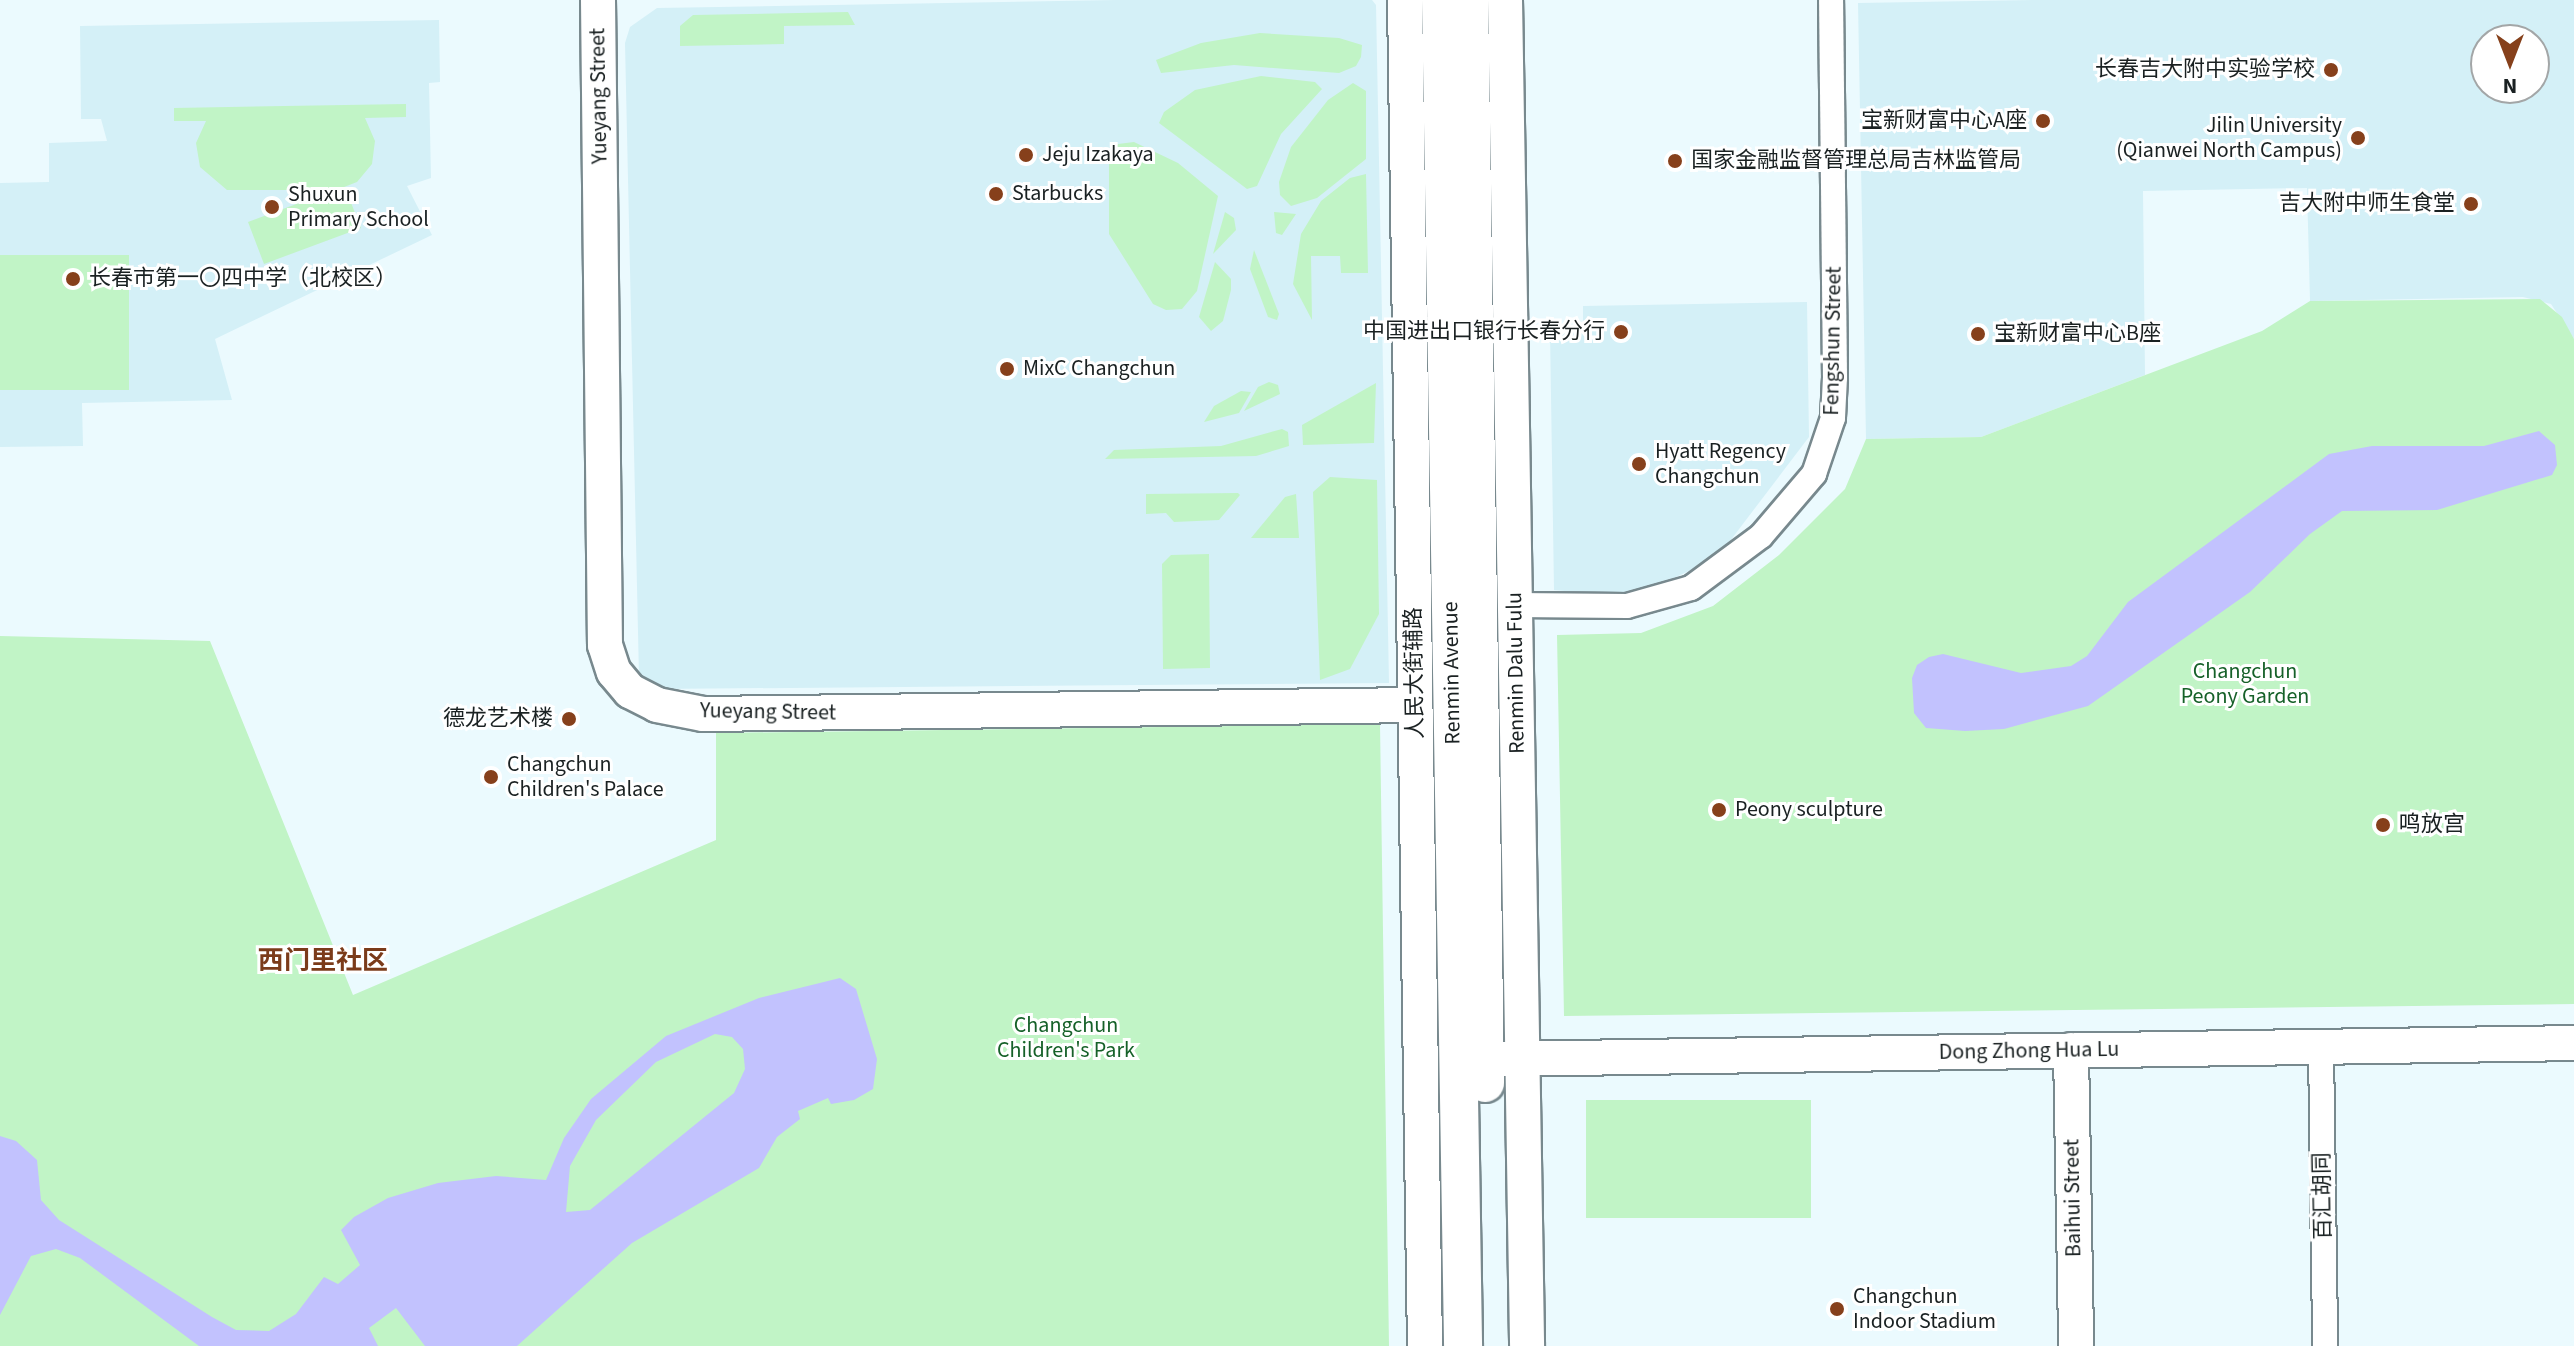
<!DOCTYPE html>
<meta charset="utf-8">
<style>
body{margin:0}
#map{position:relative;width:2574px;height:1346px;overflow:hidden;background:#ebfafe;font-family:"Source Sans 3","Noto Sans SC",sans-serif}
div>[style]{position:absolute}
.built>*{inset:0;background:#d4f0f7}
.green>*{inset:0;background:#c1f4c6;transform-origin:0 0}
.water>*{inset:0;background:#c2c2fe}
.roads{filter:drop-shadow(2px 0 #78898e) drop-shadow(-2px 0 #78898e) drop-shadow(0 2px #78898e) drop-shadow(0 -2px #78898e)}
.street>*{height:24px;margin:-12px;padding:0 12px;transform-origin:12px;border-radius:12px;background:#fff}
.secondary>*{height:34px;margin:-17px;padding:0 17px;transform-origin:17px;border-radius:17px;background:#fff}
.primary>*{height:38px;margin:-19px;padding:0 19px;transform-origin:19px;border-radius:19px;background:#fff}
.dots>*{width:22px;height:22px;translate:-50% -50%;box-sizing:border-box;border:4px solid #fff;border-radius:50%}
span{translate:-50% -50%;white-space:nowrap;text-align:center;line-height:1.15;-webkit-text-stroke:6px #fff;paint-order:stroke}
.poi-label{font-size:22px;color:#1a2122}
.right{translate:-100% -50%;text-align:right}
.left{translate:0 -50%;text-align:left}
.street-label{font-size:22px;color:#1a2122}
.park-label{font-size:22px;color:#166129}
.quarter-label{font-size:26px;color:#7b3b1a;font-weight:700}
.north{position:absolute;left:2470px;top:24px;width:80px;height:80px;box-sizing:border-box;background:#fff;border:2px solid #a3a6a7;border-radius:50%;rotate:180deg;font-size:22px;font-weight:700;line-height:32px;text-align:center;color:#1a2122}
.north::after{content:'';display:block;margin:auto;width:28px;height:36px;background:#86401b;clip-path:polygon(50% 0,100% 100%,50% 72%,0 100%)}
</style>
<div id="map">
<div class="built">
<div style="clip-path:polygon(1116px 0,1372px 0,1376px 5px,1389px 683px,657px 689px,639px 677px,625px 43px,630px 27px,657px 8px)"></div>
<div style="clip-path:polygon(evenodd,2033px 0,2574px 0,2574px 339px,2551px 304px,2523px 297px,2310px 301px,2307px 188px,2143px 191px,2145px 375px,1981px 437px,1866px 439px,1858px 3px,2033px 0,2486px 40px,2534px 40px,2534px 88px,2486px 88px,2486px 40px)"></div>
<div style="clip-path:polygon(439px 20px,440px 82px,429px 83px,431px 178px,407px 186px,432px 235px,215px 339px,232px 400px,82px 403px,83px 446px,0 447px,0 183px,49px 182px,49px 143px,107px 141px,101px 119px,81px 119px,80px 26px)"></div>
<div style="clip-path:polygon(1807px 302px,1809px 437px,1730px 541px,1695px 568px,1655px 587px,1607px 595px,1554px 590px,1550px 331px,1583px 330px,1583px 306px)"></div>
</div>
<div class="green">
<div style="clip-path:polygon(848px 12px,855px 25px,784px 26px,784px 44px,680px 46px,680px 26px,693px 15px)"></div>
<div style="clip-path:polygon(1260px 33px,1339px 38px,1362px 45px,1361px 57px,1356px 66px,1339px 73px,1234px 65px,1161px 73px,1156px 60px,1201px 43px)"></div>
<div style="clip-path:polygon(1261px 76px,1315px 82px,1322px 89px,1281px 134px,1257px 186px,1247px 189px,1159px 123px,1164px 112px,1195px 90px)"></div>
<div style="clip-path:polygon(1353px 83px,1366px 91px,1366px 159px,1317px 198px,1291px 206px,1280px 195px,1279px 182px,1291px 147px,1328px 100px)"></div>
<div style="clip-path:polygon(406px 104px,406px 117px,365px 118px,375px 141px,372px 164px,357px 182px,339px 189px,346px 190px,361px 228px,264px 264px,248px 222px,334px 190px,227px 190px,200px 167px,196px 143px,206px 121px,174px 121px,174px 108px)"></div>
<div style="clip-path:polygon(1134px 142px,1178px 163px,1218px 196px,1197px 291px,1182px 309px,1166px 310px,1153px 304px,1109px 234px,1109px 155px,1118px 144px)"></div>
<div style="clip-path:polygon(1366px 174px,1368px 273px,1341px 273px,1340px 256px,1311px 256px,1312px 320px,1293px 284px,1301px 234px,1321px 201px,1350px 178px)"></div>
<div style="clip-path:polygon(1225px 212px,1234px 218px,1236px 230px,1213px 254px)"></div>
<div style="clip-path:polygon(1274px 212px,1296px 214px,1282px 235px,1276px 233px)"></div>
<div style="clip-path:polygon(1254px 250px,1279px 314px,1277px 320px,1268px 317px,1250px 269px)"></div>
<div style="left:129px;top:255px;width:135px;height:129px;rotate:90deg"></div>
<div style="clip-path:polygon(1215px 262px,1231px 279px,1231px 290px,1223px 321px,1211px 331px,1199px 317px)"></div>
<div style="clip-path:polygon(2540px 299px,2562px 317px,2574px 339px,2574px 1004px,1564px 1016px,1557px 635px,1641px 633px,1713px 606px,1779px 555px,1845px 489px,1866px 439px,1981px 437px,2262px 331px,2310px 301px)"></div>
<div style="clip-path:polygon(1269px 382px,1278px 385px,1280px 394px,1244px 411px,1258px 387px)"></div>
<div style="clip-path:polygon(1376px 383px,1374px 443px,1303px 445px,1302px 425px)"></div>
<div style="clip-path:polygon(1241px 391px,1251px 392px,1239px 413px,1204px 422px,1214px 406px)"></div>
<div style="clip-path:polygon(1282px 429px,1288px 432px,1289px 446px,1256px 456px,1105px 459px,1114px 450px,1221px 446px)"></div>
<div style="clip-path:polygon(1330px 477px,1377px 480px,1379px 614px,1350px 669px,1320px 680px,1313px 492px)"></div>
<div style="clip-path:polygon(1146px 494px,1238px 493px,1240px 495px,1219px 520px,1174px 522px,1166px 513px,1146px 514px)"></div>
<div style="clip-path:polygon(1296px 494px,1299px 538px,1251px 538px,1285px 497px)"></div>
<div style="clip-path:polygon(1209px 554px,1210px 668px,1163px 669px,1162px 564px,1171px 555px)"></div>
<div style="clip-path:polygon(0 636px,210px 641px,353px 995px,716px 840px,716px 733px,1380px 724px,1389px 1346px,0 1346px)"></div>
<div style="left:1811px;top:1100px;width:118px;height:225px;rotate:90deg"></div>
</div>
<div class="water">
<div style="clip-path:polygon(2539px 431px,2555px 445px,2557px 465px,2552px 475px,2437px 510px,2342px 511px,2310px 534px,2250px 592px,2088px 706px,2004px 729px,1965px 731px,1926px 728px,1914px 713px,1912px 678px,1917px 665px,1929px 657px,1943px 654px,2021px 673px,2071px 666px,2087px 656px,2128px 602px,2329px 454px,2372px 446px,2484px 446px)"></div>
<div style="clip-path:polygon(evenodd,840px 978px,856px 989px,877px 1059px,873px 1089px,854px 1100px,831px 1104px,828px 1098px,798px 1111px,800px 1119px,777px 1137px,759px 1168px,632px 1243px,517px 1346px,425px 1346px,396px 1308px,369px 1328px,378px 1346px,199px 1346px,80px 1258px,56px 1249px,31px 1256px,0 1315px,0 1136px,16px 1141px,37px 1160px,41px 1200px,59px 1220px,212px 1317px,236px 1330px,269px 1331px,296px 1314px,324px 1277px,338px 1284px,360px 1265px,341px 1230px,354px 1217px,388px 1198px,438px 1183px,496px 1176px,546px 1180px,564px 1138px,591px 1099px,666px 1036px,759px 998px,840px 978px,715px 1034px,732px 1037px,743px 1049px,745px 1069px,734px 1093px,590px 1210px,566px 1212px,570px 1166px,596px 1120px,656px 1062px,715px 1034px)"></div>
</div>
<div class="roads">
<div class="street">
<div style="left:1515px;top:605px;width:112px;rotate:0.5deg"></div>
<div style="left:1627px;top:606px;width:66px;rotate:-15.7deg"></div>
<div style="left:1691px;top:588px;width:87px;rotate:-36.6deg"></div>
<div style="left:1761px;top:536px;width:82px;rotate:-49.5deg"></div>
<div style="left:1814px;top:474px;width:59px;rotate:-71.3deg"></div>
<div style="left:1833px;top:418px;width:41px;rotate:-87.2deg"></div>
<div style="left:1835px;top:377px;width:377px;rotate:-90.6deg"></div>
<div style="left:2321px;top:1047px;width:299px;rotate:89.2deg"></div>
</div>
<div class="secondary">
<div style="left:598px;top:0;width:645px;rotate:89.38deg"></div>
<div style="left:605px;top:645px;width:28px;rotate:72deg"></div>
<div style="left:614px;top:672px;width:25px;rotate:50deg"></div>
<div style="left:630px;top:691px;width:30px;rotate:27deg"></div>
<div style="left:657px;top:705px;width:47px;rotate:11.1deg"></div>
<div style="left:703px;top:714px;width:712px;rotate:-0.72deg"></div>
<div style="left:1405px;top:0;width:1346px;rotate:89.15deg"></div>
<div style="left:1505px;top:0;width:1346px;rotate:89.06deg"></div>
<div style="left:2071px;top:1050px;width:296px;rotate:89deg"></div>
<div style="left:1501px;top:1059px;width:1073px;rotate:-0.85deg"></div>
</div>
<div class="primary">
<div style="left:1441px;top:0;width:1346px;rotate:89.06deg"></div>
<div style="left:1469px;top:0;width:1083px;rotate:89.15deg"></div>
</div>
</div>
<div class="dots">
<div style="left:2331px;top:70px;background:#86401b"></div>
<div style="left:2043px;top:121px;background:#86401b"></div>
<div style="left:2358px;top:138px;background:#86401b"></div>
<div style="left:1026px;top:155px;background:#86401b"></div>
<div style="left:1675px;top:161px;background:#86401b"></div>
<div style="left:996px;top:194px;background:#86401b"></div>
<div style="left:2471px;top:204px;background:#86401b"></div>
<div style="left:272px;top:207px;background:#86401b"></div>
<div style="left:73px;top:279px;background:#86401b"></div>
<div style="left:1621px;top:332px;background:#86401b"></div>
<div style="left:1978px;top:334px;background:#86401b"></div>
<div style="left:1007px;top:369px;background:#86401b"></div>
<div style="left:1639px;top:464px;background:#86401b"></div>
<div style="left:569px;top:719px;background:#86401b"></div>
<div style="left:491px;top:777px;background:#86401b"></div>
<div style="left:1719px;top:810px;background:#86401b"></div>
<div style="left:2383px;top:825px;background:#86401b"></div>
<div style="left:1837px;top:1309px;background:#86401b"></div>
</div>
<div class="poi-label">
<span class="right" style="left:2315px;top:70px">长春吉大附中实验学校</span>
<span class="right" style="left:2027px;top:121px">宝新财富中心A座</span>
<span class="right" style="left:2342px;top:138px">Jilin University<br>(Qianwei North Campus)</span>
<span class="left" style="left:1042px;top:155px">Jeju Izakaya</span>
<span class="left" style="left:1691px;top:161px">国家金融监督管理总局吉林监管局</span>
<span class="left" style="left:288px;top:207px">Shuxun<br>Primary School</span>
<span class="left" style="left:1012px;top:194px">Starbucks</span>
<span class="right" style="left:2455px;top:204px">吉大附中师生食堂</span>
<span class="left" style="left:89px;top:279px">长春市第一〇四中学（北校区）</span>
<span class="right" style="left:1605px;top:332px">中国进出口银行长春分行</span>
<span class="left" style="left:1994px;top:334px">宝新财富中心B座</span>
<span class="left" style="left:1023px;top:369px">MixC Changchun</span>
<span class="left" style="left:1655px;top:464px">Hyatt Regency<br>Changchun</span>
<span class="right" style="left:553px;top:719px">德龙艺术楼</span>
<span class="left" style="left:507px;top:777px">Changchun<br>Children's Palace</span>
<span class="left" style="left:1735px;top:810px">Peony sculpture</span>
<span class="left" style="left:2399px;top:825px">鸣放宫</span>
<span class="left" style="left:1853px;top:1309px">Changchun<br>Indoor Stadium</span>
</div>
<div class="street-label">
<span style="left:599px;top:96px;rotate:-91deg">Yueyang Street</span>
<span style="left:1833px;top:341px;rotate:-89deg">Fengshun Street</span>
<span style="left:1415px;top:673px;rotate:-91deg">人民大街辅路</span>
<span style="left:1452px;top:673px;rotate:-91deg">Renmin Avenue</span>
<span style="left:1516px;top:673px;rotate:-91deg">Renmin Dalu Fulu</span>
<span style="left:768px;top:712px;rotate:1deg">Yueyang Street</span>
<span style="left:2029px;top:1051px;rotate:-1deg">Dong Zhong Hua Lu</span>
<span style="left:2323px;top:1196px;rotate:-91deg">百汇胡同</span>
<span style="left:2073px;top:1198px;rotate:-91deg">Baihui Street</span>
</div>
<div class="park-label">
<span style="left:2245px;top:684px">Changchun<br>Peony Garden</span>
<span style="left:1066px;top:1038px">Changchun<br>Children's Park</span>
</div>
<div class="quarter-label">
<span style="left:323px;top:961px">西门里社区</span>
</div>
<div class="north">N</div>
</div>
